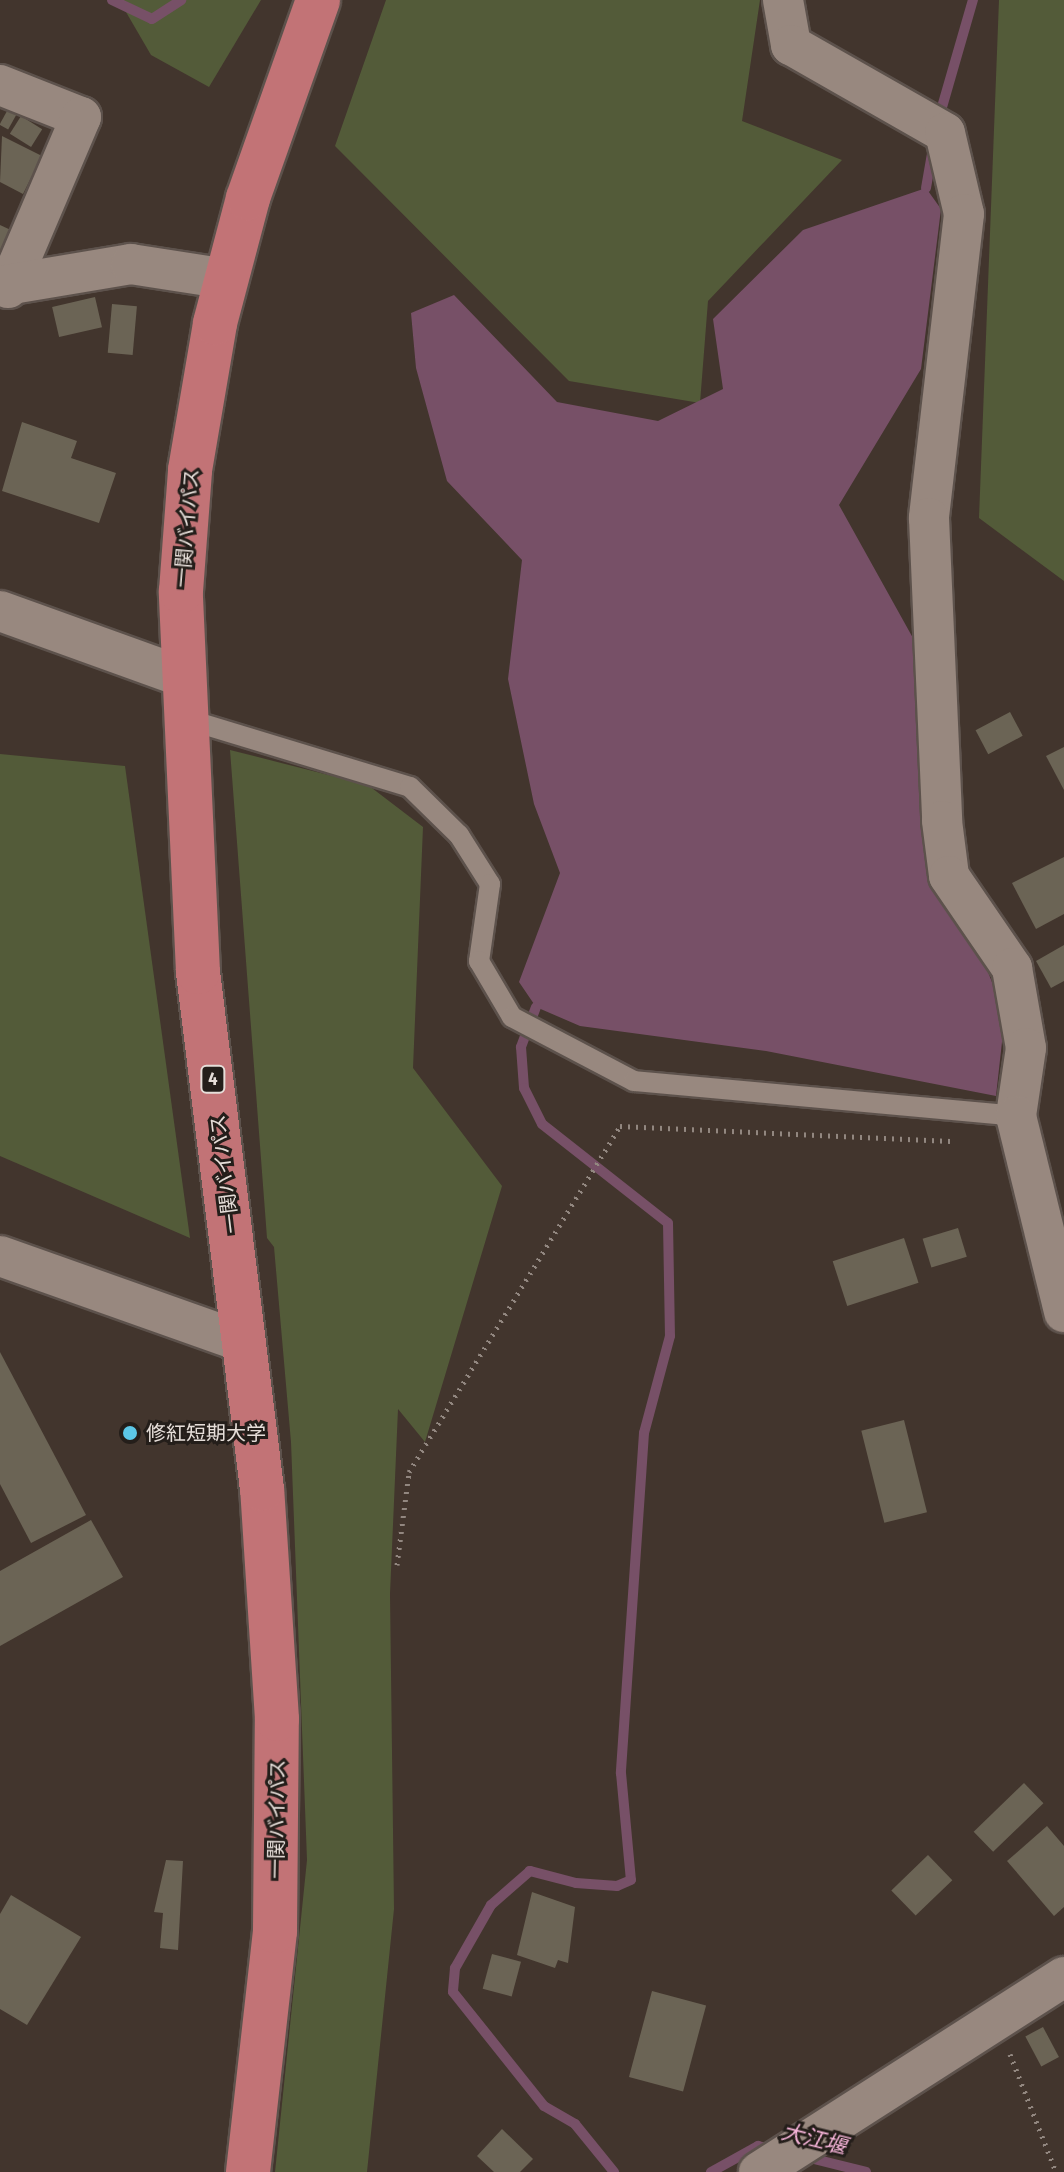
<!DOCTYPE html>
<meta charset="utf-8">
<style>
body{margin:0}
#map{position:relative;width:1064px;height:2172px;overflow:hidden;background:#42352d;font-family:"Fira Sans Condensed","Noto Sans JP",sans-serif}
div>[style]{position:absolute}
.green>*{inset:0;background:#535b39}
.water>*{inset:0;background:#775067}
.stream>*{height:10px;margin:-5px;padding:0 5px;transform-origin:5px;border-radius:5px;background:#775067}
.building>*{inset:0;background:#6b6455;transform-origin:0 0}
.path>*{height:5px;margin-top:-2.5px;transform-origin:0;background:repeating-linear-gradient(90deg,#928780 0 2px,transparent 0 8px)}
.roads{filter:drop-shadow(2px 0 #5d524c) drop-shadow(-2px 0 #5d524c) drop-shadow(0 2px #5d524c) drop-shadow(0 -2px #5d524c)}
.service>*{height:20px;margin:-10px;padding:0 10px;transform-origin:10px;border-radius:10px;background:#98887f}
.minor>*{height:40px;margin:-20px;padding:0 20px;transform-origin:20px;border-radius:20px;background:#98887f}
.trunk>*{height:44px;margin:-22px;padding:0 22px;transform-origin:22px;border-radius:22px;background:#c27376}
.dots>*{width:22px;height:22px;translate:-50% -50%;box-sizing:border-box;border:4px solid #241e1a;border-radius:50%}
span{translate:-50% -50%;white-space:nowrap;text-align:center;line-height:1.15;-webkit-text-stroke:6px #241e1a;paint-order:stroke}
.shield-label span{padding:2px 6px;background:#241e1a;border:2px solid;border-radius:6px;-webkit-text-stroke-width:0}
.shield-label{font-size:18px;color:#e6ded9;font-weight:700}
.street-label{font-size:20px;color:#e6ded9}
.poi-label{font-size:20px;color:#e6ded9}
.left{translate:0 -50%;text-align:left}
.water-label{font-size:22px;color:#f5b3d8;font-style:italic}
</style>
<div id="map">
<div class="green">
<div style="clip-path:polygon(119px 0,261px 0,209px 87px,151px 55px)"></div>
<div style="clip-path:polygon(386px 0,760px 0,742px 121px,842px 160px,708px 301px,700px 403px,569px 381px,335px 146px)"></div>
<div style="clip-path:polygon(999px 0,1064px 0,1064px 581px,979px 518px)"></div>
<div style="clip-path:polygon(230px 750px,368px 785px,423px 827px,413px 1068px,502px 1186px,425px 1442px,398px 1409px,390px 1594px,394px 1909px,367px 2172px,275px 2172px,307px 1860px,291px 1442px,274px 1247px,267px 1238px)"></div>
<div style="clip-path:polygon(0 754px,125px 766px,190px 1238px,0 1156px)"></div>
</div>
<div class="water">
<div style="clip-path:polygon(926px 188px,941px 209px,921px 369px,839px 505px,928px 665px,930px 875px,986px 967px,1005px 1015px,996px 1096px,766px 1051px,580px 1026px,536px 1007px,519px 982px,560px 873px,534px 804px,508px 679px,522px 560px,447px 481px,416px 368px,411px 313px,454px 295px,557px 402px,658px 421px,723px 389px,713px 319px,803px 230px)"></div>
</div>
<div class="stream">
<div style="left:112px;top:0;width:44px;rotate:25.4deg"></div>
<div style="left:152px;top:19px;width:35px;rotate:-33deg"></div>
<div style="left:938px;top:121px;width:126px;rotate:-73.9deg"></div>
<div style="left:926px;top:188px;width:41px;rotate:-80.1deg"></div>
<div style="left:536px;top:1007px;width:43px;rotate:110.6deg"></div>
<div style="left:521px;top:1047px;width:41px;rotate:85.8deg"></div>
<div style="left:524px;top:1088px;width:40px;rotate:63.4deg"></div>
<div style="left:542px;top:1124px;width:160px;rotate:38.2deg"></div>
<div style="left:668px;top:1223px;width:113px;rotate:89deg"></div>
<div style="left:670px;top:1336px;width:100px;rotate:105deg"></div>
<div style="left:644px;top:1433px;width:341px;rotate:93.9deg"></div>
<div style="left:621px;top:1773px;width:107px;rotate:84.7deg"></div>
<div style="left:631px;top:1880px;width:15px;rotate:157deg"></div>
<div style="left:617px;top:1886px;width:41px;rotate:-175.8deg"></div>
<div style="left:576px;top:1883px;width:48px;rotate:-165.4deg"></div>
<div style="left:530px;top:1871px;width:52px;rotate:138.9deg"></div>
<div style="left:491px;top:1905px;width:73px;rotate:119.7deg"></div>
<div style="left:455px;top:1968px;width:24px;rotate:95deg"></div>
<div style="left:453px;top:1992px;width:146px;rotate:51.4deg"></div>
<div style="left:544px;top:2106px;width:36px;rotate:30deg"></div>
<div style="left:575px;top:2124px;width:62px;rotate:50.9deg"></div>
<div style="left:802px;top:2156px;width:66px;rotate:14deg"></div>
<div style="left:711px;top:2172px;width:54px;rotate:-29deg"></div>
<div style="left:758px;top:2146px;width:17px;rotate:13deg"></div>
</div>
<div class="building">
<div style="left:12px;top:102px;width:10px;height:26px;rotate:29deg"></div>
<div style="left:21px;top:116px;width:25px;height:21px;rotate:32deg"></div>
<div style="clip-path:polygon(2px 136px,42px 156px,23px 194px,0 182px)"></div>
<div style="clip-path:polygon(0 225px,13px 231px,0 259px)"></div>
<div style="left:95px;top:297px;width:31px;height:44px;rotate:77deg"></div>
<div style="left:112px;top:304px;width:25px;height:49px;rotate:5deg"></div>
<div style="clip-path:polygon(22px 422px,77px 441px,71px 458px,116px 473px,99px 523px,2px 491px)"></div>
<div style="left:1010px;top:712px;width:27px;height:39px;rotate:62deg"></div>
<div style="clip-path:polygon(1064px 747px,1064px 790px,1046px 756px)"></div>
<div style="clip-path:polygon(1064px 857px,1064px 914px,1036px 929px,1012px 883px)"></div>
<div style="clip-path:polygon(1064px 945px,1064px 981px,1051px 988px,1036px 961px)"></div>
<div style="left:958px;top:1228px;width:30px;height:37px;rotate:73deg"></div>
<div style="left:904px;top:1238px;width:47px;height:75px;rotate:72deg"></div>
<div style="clip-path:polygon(0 1352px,86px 1515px,31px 1543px,0 1484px)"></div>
<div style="left:904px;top:1420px;width:95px;height:44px;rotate:76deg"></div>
<div style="clip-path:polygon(91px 1520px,123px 1577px,0 1646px,0 1571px)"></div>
<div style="left:1024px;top:1783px;width:28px;height:70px;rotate:46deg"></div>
<div style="clip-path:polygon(1047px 1826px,1064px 1846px,1064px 1907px,1054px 1916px,1007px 1861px)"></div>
<div style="left:928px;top:1855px;width:35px;height:51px;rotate:46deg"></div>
<div style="clip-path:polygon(166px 1860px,183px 1861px,178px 1950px,160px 1948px,163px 1913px,154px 1912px)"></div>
<div style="clip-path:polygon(532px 1892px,575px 1907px,568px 1963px,558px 1960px,555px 1968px,517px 1955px)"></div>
<div style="clip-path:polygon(11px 1895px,81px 1937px,27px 2025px,0 2009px,0 1914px)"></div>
<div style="left:492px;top:1954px;width:30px;height:36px;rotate:15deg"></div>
<div style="left:652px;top:1991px;width:56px;height:89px;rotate:15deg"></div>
<div style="left:1043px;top:2027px;width:34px;height:20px;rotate:62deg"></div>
<div style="clip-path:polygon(502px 2129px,533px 2159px,520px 2172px,494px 2172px,477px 2156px)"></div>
</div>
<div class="path">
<div style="left:397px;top:1565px;width:94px;rotate:-82.6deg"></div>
<div style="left:409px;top:1472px;width:405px;rotate:-58.6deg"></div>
<div style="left:620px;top:1126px;width:331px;rotate:2.6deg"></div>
<div style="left:1010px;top:2054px;width:127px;rotate:68.7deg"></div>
</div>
<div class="roads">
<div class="service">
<div style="left:183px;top:718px;width:237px;rotate:16.9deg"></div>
<div style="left:410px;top:787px;width:69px;rotate:44.4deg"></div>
<div style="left:459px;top:835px;width:58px;rotate:57.7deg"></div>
<div style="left:490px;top:884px;width:78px;rotate:98.1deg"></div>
<div style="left:479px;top:961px;width:65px;rotate:59.5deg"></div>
<div style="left:512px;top:1017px;width:138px;rotate:27.7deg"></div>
<div style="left:634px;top:1081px;width:384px;rotate:5.2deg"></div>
</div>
<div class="minor">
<div style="left:783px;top:0;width:46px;rotate:79.9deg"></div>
<div style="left:791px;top:45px;width:177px;rotate:29.7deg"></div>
<div style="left:945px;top:133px;width:83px;rotate:76.8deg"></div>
<div style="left:964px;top:214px;width:306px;rotate:96.6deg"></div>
<div style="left:929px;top:518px;width:303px;rotate:87.5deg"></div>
<div style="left:942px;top:821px;width:55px;rotate:82.7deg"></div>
<div style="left:949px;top:876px;width:112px;rotate:55.6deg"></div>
<div style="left:1012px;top:968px;width:81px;rotate:80.1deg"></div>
<div style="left:1026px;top:1048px;width:69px;rotate:98.4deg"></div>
<div style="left:1016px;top:1116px;width:202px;rotate:76.2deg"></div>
<div style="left:0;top:85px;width:87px;rotate:21.6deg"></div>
<div style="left:81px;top:117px;width:186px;rotate:113.1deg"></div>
<div style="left:0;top:286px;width:133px;rotate:-9.5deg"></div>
<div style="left:131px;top:264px;width:97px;rotate:8.9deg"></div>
<div style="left:0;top:611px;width:195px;rotate:19.8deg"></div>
<div style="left:0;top:1256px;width:258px;rotate:19.5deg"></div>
<div style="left:759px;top:2172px;width:362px;rotate:-32.6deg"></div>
</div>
<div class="trunk">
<div style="left:248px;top:2172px;width:243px;rotate:-83.6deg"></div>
<div style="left:275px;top:1931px;width:212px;rotate:-89.5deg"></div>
<div style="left:277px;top:1719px;width:230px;rotate:-93.7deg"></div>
<div style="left:262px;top:1489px;width:521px;rotate:-97.06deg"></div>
<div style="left:198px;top:972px;width:381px;rotate:-92.6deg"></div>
<div style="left:181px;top:591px;width:121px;rotate:-85.7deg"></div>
<div style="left:190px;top:470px;width:149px;rotate:-80.3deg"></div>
<div style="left:215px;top:323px;width:129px;rotate:-75.2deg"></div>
<div style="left:248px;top:198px;width:210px;rotate:-70.5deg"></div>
</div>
</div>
<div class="dots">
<div style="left:130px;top:1433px;background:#5cc7e7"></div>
</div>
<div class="shield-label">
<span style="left:213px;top:1079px">4</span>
</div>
<div class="street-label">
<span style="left:187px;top:528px;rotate:-85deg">一関バイパス</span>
<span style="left:225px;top:1174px;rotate:-97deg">一関バイパス</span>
<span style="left:277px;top:1819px;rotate:-89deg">一関バイパス</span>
</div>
<div class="poi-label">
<span class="left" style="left:146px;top:1433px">修紅短期大学</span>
</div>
<div class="water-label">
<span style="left:814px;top:2139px;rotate:14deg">大江堰</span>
</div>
</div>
